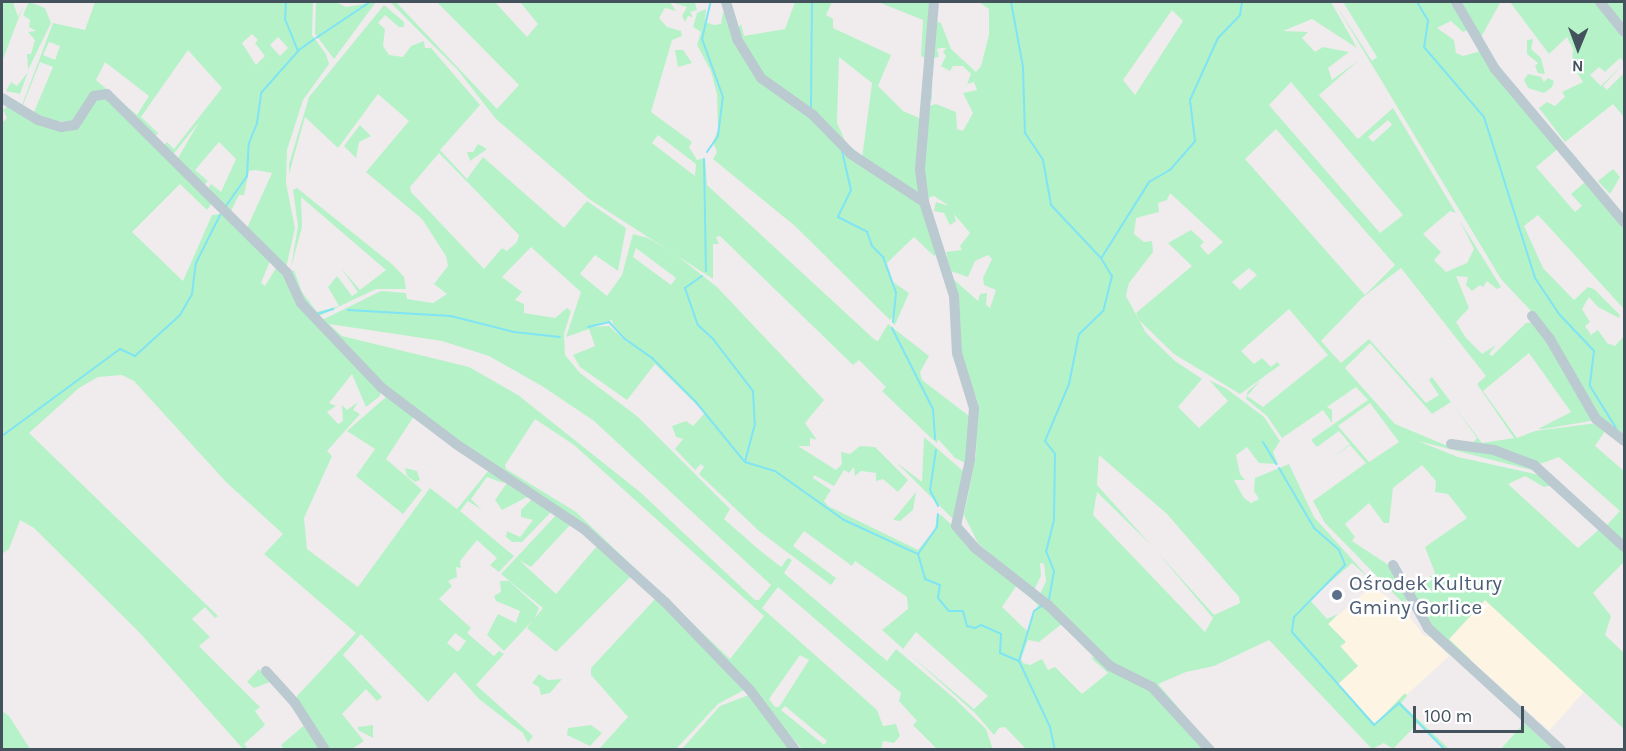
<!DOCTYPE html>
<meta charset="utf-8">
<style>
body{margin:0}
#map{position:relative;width:1626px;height:751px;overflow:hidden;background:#f0eced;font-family:Karla,sans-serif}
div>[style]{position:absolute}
.commercial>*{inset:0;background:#fdf4e3;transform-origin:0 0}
.green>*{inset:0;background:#b6f2c8}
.stream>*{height:2px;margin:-1px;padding:0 1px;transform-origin:1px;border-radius:1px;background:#7fe4f3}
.minor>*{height:10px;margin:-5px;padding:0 5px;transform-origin:5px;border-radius:5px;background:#bbc9d1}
.dots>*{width:16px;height:16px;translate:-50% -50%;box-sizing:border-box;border:3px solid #fff;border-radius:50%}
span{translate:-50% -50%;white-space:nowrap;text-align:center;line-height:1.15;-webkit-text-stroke:5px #fff;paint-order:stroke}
.service-label{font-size:21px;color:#4e5e75}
.left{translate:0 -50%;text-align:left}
.frame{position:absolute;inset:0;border:3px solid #43525c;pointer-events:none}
.north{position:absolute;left:1548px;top:18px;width:60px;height:60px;-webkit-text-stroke:4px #fff;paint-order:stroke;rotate:181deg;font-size:16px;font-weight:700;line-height:24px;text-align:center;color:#43525c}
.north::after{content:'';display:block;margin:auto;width:21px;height:27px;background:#43525c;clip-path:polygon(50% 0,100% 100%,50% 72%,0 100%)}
.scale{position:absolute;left:1413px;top:706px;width:111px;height:27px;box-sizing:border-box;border:3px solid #43525c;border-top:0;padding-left:8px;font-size:18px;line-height:21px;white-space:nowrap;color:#43525c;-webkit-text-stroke:4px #fff;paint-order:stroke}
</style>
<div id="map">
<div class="commercial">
<div style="clip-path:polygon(1372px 586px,1403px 608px,1424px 636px,1430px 637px,1449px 656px,1375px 724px,1338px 684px,1358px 666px,1341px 647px,1346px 642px,1328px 624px)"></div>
<div style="left:1485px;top:600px;width:135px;height:54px;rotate:42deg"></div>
</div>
<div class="green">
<div style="clip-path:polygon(2px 2px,13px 2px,18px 17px,24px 4px,2px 62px)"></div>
<div style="clip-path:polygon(29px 2px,45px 8px,51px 23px,28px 70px,27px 54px,31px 54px,35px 40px,28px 32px,36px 31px,29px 27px,30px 20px,23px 15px)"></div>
<div style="clip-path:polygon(evenodd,95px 2px,313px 2px,312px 35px,326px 54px,329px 64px,303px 100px,287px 150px,286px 183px,295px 228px,286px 268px,207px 190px,211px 184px,221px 192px,236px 159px,219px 142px,195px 170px,208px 181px,203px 186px,178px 158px,199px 122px,172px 156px,163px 146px,167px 142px,174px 149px,222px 88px,188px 50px,141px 117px,158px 133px,154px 138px,104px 91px,70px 122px,47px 120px,22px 105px,53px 23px,85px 30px,95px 2px,252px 34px,258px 40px,255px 43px,265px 56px,256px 65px,242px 43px,252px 34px,95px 2px,278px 37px,288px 48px,280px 56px,270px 45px,278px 37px,95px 2px,49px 42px,60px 46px,55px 60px,43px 55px,49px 42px,95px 2px,40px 62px,53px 67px,34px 112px,23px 105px,40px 62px,95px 2px,105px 62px,149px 96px,137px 115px,96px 80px,105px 62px,95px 2px,255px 170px,272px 173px,247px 228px,230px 213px,239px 195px,244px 195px,249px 171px,255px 170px)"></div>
<div style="clip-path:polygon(316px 2px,336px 2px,346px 7px,376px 2px,334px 59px,315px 34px)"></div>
<div style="clip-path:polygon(evenodd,390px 2px,396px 2px,497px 109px,519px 85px,437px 2px,495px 2px,527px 37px,538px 24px,520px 2px,670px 2px,676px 11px,665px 8px,659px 18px,667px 27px,681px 31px,682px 36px,672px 40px,651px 112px,692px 142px,689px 147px,697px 160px,705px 158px,707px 185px,875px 340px,878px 341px,888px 324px,929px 356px,920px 372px,922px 380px,969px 416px,966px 463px,955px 458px,938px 439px,937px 443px,931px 438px,882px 391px,886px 387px,859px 360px,853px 365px,720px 236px,716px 237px,719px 244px,713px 244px,713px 279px,589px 199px,496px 119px,457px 69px,390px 2px,658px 135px,696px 164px,695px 176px,652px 143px,658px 135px)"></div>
<div style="clip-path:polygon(671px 2px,695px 3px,697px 10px,690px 12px,693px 17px,688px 16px,685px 22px,682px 16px,687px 7px)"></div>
<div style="clip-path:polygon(evenodd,795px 2px,832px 2px,826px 15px,833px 19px,833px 28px,891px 55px,878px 86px,903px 111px,919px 118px,922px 197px,886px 179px,757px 70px,738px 28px,741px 24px,744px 36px,785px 29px,795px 2px,839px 57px,872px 83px,862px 158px,847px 145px,837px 123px,839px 57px)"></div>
<div style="clip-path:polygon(878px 2px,932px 2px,925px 58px,921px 56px,923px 20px)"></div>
<div style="clip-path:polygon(evenodd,979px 2px,1331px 2px,1357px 48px,1312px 19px,1283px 31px,1308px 32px,1302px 38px,1315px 52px,1323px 47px,1349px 52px,1328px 68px,1332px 80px,1359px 60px,1319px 95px,1358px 139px,1393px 108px,1456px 213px,1450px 211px,1423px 234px,1441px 252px,1434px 260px,1446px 272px,1467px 263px,1474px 249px,1460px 221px,1501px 287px,1497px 289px,1487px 281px,1483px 287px,1480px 285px,1472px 291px,1466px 285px,1468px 277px,1456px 276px,1469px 308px,1456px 322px,1466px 338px,1482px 354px,1496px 345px,1489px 354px,1492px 356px,1526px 323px,1535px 322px,1592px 419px,1590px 421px,1544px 429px,1538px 429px,1571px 412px,1529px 353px,1483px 391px,1517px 438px,1535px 431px,1597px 423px,1624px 445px,1605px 431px,1595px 446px,1624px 471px,1624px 544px,1606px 526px,1620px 511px,1559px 457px,1537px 465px,1498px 449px,1471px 445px,1477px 438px,1451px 402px,1432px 414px,1370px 343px,1345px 368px,1395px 424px,1450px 447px,1502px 454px,1540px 472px,1418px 441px,1458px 457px,1544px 476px,1554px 485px,1544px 487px,1525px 476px,1508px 484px,1578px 548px,1602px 527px,1624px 550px,1624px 562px,1593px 593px,1611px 616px,1605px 635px,1624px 653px,1624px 729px,1485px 600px,1449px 639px,1471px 660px,1466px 660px,1428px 623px,1412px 590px,1435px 573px,1425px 547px,1467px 518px,1448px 494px,1435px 492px,1436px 481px,1422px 465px,1393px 488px,1389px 523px,1384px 523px,1369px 503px,1345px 524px,1355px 537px,1352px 541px,1387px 564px,1397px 575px,1409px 595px,1404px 604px,1325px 523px,1313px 501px,1366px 463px,1350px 445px,1331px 459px,1350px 444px,1339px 431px,1317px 447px,1311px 440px,1368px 400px,1356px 387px,1327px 407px,1332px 410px,1332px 423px,1323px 410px,1282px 438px,1267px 416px,1246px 399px,1248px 391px,1261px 380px,1247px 396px,1263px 407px,1328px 355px,1289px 309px,1241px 351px,1254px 364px,1262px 358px,1271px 367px,1277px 362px,1280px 365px,1240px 394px,1174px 354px,1139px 320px,1136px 313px,1192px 266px,1168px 243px,1191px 230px,1204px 242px,1200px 246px,1208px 255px,1223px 242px,1170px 193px,1167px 200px,1158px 203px,1159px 212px,1136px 218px,1134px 234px,1144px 242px,1152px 241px,1153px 252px,1129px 283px,1126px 296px,1146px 333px,1175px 361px,1202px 379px,1178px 407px,1199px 428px,1228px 401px,1209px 380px,1227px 389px,1264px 417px,1280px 441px,1273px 452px,1278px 464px,1259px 463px,1247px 447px,1236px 455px,1240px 474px,1245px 480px,1234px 480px,1244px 498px,1251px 503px,1259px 499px,1254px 491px,1255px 478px,1289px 464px,1314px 517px,1368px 577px,1352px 563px,1310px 600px,1327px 619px,1338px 614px,1328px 624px,1346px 642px,1340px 646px,1358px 666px,1338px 684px,1375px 724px,1405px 693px,1407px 696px,1401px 703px,1449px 749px,1444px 749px,1418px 723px,1393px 749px,1384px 743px,1372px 749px,1269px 640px,1214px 666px,1186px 672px,1158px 684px,1214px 749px,1159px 690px,1105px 657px,1039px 596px,1046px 581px,1044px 564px,1040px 563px,1041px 576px,1033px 592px,978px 543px,964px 515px,976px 455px,978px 403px,961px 357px,951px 277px,978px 301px,980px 294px,987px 293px,986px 305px,990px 308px,996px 290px,984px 285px,983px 278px,992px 259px,988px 255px,975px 261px,968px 277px,951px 271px,946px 252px,962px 250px,960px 246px,970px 233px,954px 214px,956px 221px,950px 225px,944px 213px,934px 211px,936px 202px,949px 206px,934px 196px,928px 198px,922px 166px,927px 107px,936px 104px,956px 112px,957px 129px,963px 131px,973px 113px,963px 93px,977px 90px,974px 82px,967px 84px,971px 74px,963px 66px,953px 66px,950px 71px,941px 66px,946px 56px,943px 52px,946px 48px,941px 48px,937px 49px,939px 57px,931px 58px,932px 100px,928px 98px,929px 56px,933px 24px,935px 21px,941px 23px,951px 49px,976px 72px,981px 66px,989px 35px,989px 9px,979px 2px,1172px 10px,1183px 21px,1135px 95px,1123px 80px,1172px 10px,979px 2px,1291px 82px,1403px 215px,1380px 233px,1269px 105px,1291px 82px,979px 2px,1388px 120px,1392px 125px,1373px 142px,1368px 137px,1388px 120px,979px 2px,1276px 129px,1395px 265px,1365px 295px,1245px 159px,1276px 129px,979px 2px,1249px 268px,1257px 275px,1240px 290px,1232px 282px,1249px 268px,979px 2px,1401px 268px,1486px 376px,1477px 384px,1514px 438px,1482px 443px,1432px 377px,1429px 380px,1439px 395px,1426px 403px,1369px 339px,1341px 363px,1321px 341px,1362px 298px,1401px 268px,979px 2px,1370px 403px,1399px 442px,1369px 462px,1338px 426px,1370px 403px,979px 2px,1099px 455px,1167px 514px,1239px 597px,1240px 603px,1214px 615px,1097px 485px,1099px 455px,979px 2px,1097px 492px,1153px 547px,1213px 618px,1205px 632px,1093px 515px,1097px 492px)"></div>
<div style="clip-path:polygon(1334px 2px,1372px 61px,1377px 57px,1343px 2px,1455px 2px,1471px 29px,1463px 32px,1451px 21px,1437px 28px,1454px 40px,1456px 53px,1463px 56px,1481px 51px,1560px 147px,1536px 167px,1575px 212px,1582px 206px,1571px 194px,1585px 182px,1624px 224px,1624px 309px,1538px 215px,1524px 226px,1543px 268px,1574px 300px,1588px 287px,1594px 289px,1620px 315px,1619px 318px,1598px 307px,1589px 297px,1582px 309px,1590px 322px,1585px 326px,1591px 335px,1598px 330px,1607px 343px,1615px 346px,1624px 336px,1624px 441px,1600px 419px,1544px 325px,1501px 279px)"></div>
<div style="clip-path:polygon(1458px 2px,1506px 2px,1500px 3px,1480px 39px)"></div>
<div style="clip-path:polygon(1510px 2px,1598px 2px,1624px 35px,1624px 62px,1620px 58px,1605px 72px,1599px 67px,1590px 75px,1601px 86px,1624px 63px,1603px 86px,1607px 90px,1624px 73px,1624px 117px,1613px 104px,1565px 142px,1539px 108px,1547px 102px,1555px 106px,1565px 97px,1562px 92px,1583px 82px,1572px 65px,1573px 49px,1567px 37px,1549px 54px)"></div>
<div style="clip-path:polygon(1601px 2px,1624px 2px,1624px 29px)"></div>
<div style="clip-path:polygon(evenodd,384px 5px,404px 22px,404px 27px,399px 27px,385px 15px,378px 23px,385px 29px,383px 46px,389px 55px,403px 57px,411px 46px,424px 41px,425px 48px,431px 48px,480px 105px,440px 150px,467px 179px,483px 157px,564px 228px,587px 201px,626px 228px,618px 271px,595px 255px,580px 274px,607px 296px,622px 275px,633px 234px,648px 238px,675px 254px,717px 287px,824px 400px,805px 423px,817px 440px,810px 438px,810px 446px,798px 446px,836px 470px,842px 464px,841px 452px,850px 454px,860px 446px,875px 447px,908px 480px,898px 492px,883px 479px,876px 481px,876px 473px,861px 471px,855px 476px,854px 467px,849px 473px,844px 470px,834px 486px,814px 475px,813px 478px,831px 490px,824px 501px,828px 506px,918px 550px,935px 529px,937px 515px,941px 515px,1017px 585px,1002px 607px,1027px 631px,1038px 605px,1017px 586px,1063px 623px,1039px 642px,1028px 640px,1021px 659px,1023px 663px,1030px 665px,1042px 659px,1048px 670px,1055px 667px,1082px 694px,1108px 673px,1091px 658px,1094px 657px,1150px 689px,1207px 749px,1026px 749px,1005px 727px,999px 728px,994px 735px,976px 714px,882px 630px,908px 609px,907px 597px,855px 561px,852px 566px,848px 563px,804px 531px,793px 546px,836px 578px,831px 585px,759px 531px,699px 474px,704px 467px,701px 464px,695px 470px,675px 449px,683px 439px,676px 437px,672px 426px,686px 421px,693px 426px,705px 413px,655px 364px,627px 400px,580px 367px,573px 355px,595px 346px,589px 329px,566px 337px,581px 292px,531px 247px,502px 277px,522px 292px,515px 300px,524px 304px,524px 313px,555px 318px,567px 308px,571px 311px,564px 334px,565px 355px,580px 373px,638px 417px,730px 509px,724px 519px,757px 548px,781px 567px,788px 558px,792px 560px,784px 573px,887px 661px,896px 649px,954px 698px,986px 729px,993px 750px,937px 749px,913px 725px,917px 721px,899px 701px,901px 693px,778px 587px,762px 608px,877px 710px,883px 726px,896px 724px,900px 736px,894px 743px,883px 741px,881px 749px,802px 749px,725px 662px,580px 523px,393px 395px,322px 320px,381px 291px,406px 293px,407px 299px,433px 303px,447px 294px,434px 284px,448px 266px,446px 256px,422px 219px,366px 172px,409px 121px,378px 94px,338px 148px,305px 117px,289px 174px,289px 164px,309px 97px,384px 5px,439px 153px,519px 235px,517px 242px,507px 251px,502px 248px,484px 269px,411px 192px,410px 187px,439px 153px,384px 5px,636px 248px,676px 278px,671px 285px,633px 257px,636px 248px,384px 5px,612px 320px,613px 324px,628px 343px,609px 326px,588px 327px,612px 320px,384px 5px,329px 324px,442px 341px,489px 356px,542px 386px,594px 421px,771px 585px,759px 600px,755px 600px,640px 492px,518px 395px,469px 367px,342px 336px,329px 324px,384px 5px,535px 419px,574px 445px,764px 616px,730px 659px,576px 512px,506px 469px,505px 465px,535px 419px,384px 5px,916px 632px,988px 696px,974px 709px,903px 649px,916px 632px,384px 5px,800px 655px,809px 660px,779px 707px,775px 707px,769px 699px,800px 655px,384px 5px,785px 706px,827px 741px,824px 745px,781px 710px,785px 706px)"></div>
<div style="clip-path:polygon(706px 9px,705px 22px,714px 25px,721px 24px,723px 12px,728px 16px,745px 61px,926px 208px,937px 254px,934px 256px,914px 237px,887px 263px,893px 282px,909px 293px,895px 325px,892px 322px,895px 314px,890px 320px,795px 226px,713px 159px,717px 152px,713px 142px,718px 129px,717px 94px,711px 71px,697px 45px,701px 32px,693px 27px,697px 13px)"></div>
<div style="clip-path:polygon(1533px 39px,1531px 49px,1541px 58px,1545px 74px,1538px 73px,1535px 66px,1538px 63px,1527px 54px,1527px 40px)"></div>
<div style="clip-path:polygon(675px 50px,683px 50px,692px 63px,678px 67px)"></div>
<div style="clip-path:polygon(28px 72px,20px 94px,6px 91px,11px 82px,17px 86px)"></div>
<div style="clip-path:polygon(1528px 74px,1541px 77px,1544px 82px,1548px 78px,1554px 81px,1552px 87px,1544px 93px,1528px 88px,1524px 80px)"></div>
<div style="clip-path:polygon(evenodd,106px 98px,212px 203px,207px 210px,180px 184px,132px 232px,183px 281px,212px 215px,222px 214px,270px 261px,261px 283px,265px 286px,276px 268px,380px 390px,380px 396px,366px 407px,352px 374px,329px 403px,336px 406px,327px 412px,338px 424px,343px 421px,342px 405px,347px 410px,358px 402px,353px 410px,360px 414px,327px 451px,332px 456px,304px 518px,307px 549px,358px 587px,430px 488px,457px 509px,489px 470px,506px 479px,503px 483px,487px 477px,471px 499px,482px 510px,468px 501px,460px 511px,514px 556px,499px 572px,490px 565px,497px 558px,477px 540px,460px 561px,461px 568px,456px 567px,457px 577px,448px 581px,452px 586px,439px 599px,471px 628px,467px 633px,494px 656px,499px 651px,504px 654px,476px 685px,533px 736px,528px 743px,523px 733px,479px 699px,455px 672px,428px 702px,361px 634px,343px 655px,382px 697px,377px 701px,366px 689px,342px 714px,364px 741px,352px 749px,328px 749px,298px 706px,297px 696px,356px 633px,264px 554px,283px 534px,226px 482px,134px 381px,122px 375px,98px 377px,79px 388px,29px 433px,218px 616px,215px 618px,205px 607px,192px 619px,210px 637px,199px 646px,260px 707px,255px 711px,265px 725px,244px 744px,248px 749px,243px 749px,139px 632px,34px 528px,20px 520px,9px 549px,2px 554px,2px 123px,7px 118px,3px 110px,8px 106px,68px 129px,92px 101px,106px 98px,455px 633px,466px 641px,458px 652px,447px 643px,455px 633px)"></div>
<div style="clip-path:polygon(360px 125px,371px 136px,359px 142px,356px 158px,344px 146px)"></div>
<div style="clip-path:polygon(478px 144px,487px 149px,470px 161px,467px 152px,473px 152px)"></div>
<div style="clip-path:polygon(1613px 169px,1620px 177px,1610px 194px,1598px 181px)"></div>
<div style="clip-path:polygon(297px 188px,393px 265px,404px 277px,406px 289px,376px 289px,319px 316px,309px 309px,291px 272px,294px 270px,302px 292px,317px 312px,339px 306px,328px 287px,337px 276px,352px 296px,358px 292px,341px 268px,360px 290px,386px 270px,301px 197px,302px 227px,291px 268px,298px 226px,293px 190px)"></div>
<div style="clip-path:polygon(386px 397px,414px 416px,386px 459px,422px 490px,403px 514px,356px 476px,375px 449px,347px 431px)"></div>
<div style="clip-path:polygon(924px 437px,963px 471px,954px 520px,896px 462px,922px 482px)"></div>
<div style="clip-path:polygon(405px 468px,417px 471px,420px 480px,415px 482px,407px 476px)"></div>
<div style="clip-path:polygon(507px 483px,527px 497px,502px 510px,495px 500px)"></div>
<div style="clip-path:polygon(916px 492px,913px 510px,900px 521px,893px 520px)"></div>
<div style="clip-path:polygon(533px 498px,552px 511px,522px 542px,512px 542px,506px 537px,507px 531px,520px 537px,533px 520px,521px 517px,521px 510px)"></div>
<div style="clip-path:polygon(557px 514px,571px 524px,531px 567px,519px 560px,556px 594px,597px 546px,630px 577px,556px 652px,527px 628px,533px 620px,504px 651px,487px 635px,498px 614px,516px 623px,520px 611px,496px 601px,494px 596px,501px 592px,500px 581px,509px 581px,539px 608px,535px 618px,543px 608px,501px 574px)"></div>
<div style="clip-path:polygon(656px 598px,744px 690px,718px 704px,676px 749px,599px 749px,628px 717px,591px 675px,591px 668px)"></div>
<div style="clip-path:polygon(259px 669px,270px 682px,254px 688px,247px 682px)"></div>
<div style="clip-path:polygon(539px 674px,548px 680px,562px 679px,550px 693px,541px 695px,539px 687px,532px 683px)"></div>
<div style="clip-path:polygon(749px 695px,793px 750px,681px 750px,720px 706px)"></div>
<div style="clip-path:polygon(2px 711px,9px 716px,30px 749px,2px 749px)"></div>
<div style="clip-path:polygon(307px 723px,323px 749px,284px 749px,281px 745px)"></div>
<div style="clip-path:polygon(1524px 723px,1553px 749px,1500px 750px)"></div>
<div style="clip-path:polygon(373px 725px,373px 738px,358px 730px,358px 727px)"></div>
<div style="clip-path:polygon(591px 725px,602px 733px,590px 746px,567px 735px,568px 728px)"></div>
</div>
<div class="stream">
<div style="left:286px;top:2px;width:17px;rotate:93deg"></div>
<div style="left:285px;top:19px;width:35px;rotate:68deg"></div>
<div style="left:1011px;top:2px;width:66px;rotate:79.5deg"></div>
<div style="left:1023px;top:67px;width:66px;rotate:88.3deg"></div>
<div style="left:1025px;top:133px;width:32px;rotate:56deg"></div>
<div style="left:1043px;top:160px;width:46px;rotate:79.9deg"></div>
<div style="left:1051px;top:205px;width:73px;rotate:46.7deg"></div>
<div style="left:1101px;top:258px;width:21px;rotate:59deg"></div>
<div style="left:1112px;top:276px;width:36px;rotate:104deg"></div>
<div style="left:1103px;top:311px;width:33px;rotate:136deg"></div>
<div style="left:1079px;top:334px;width:51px;rotate:101.3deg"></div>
<div style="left:1069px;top:384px;width:62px;rotate:112.8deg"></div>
<div style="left:1045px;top:441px;width:16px;rotate:52deg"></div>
<div style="left:1055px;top:454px;width:66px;rotate:90.9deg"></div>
<div style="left:1054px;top:520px;width:32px;rotate:104deg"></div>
<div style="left:1046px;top:551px;width:22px;rotate:68deg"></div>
<div style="left:1054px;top:571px;width:29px;rotate:100deg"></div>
<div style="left:1417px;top:2px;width:21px;rotate:59deg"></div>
<div style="left:1428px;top:20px;width:27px;rotate:98deg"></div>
<div style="left:1424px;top:47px;width:92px;rotate:49.4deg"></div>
<div style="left:1484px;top:117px;width:169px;rotate:72.4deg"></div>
<div style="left:1535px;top:278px;width:43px;rotate:56.3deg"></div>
<div style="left:1559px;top:314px;width:51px;rotate:46.6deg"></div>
<div style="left:1594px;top:351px;width:35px;rotate:97deg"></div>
<div style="left:1590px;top:386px;width:49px;rotate:58.2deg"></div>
<div style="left:316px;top:38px;width:65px;rotate:-33.7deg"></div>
<div style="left:811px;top:109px;width:107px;rotate:-89.5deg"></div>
<div style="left:842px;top:151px;width:40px;rotate:77deg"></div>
<div style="left:851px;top:190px;width:30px;rotate:116deg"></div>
<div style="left:838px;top:217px;width:33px;rotate:27deg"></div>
<div style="left:867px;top:232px;width:15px;rotate:70deg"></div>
<div style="left:872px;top:246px;width:16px;rotate:45deg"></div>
<div style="left:883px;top:257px;width:38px;rotate:70deg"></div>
<div style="left:896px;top:293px;width:29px;rotate:96deg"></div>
<div style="left:707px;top:152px;width:19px;rotate:-55deg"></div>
<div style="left:718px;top:136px;width:39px;rotate:-83deg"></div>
<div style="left:723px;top:97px;width:62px;rotate:-109.9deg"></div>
<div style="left:702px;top:39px;width:37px;rotate:-77deg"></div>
<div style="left:704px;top:159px;width:112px;rotate:89deg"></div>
<div style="left:226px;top:206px;width:37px;rotate:-55deg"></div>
<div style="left:247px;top:176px;width:33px;rotate:-87deg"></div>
<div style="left:249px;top:143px;width:22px;rotate:-68deg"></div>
<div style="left:257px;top:123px;width:30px;rotate:-82deg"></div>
<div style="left:261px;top:93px;width:57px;rotate:-48.5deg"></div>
<div style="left:299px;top:50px;width:19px;rotate:-36deg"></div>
<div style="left:1102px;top:257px;width:89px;rotate:-57.9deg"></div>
<div style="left:1149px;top:182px;width:24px;rotate:-30deg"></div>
<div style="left:1170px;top:170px;width:38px;rotate:-49deg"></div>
<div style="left:1195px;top:141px;width:41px;rotate:-97deg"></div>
<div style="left:1190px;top:100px;width:68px;rotate:-65.7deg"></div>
<div style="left:1218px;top:38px;width:32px;rotate:-46deg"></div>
<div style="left:1240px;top:15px;width:13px;rotate:-81deg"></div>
<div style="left:702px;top:276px;width:21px;rotate:145deg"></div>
<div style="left:685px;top:288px;width:39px;rotate:71deg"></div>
<div style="left:698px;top:325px;width:21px;rotate:43deg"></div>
<div style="left:713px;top:339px;width:66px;rotate:52.4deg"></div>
<div style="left:753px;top:391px;width:33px;rotate:87deg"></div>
<div style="left:755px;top:424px;width:39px;rotate:105deg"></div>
<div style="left:745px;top:462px;width:31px;rotate:17deg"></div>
<div style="left:775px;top:471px;width:85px;rotate:35.4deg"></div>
<div style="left:844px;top:520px;width:81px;rotate:24.7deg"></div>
<div style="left:918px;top:554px;width:26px;rotate:74deg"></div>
<div style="left:925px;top:579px;width:16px;rotate:22deg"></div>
<div style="left:940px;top:585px;width:13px;rotate:99deg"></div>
<div style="left:938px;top:598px;width:17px;rotate:50deg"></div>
<div style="left:949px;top:611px;width:14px"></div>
<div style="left:963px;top:611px;width:16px;rotate:75deg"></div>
<div style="left:967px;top:626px;width:8px;rotate:14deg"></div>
<div style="left:975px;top:628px;width:7px;rotate:-27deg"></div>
<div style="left:981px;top:625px;width:22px;rotate:24deg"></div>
<div style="left:1001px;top:634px;width:19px;rotate:93deg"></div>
<div style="left:1000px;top:653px;width:21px;rotate:23deg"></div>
<div style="left:1019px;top:661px;width:73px;rotate:64.8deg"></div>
<div style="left:1050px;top:727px;width:24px;rotate:78deg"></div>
<div style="left:348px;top:310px;width:103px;rotate:3.3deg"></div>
<div style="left:451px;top:316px;width:65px;rotate:14.3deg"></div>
<div style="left:514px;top:332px;width:46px;rotate:6.2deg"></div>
<div style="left:317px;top:314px;width:17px;rotate:-17deg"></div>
<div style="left:588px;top:327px;width:22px;rotate:-13deg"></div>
<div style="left:609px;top:322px;width:23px;rotate:47deg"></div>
<div style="left:625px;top:339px;width:33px;rotate:35deg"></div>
<div style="left:652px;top:358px;width:61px;rotate:45deg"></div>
<div style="left:695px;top:401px;width:77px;rotate:50.8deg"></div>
<div style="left:892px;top:328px;width:91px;rotate:63.2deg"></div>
<div style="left:933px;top:409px;width:30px;rotate:86deg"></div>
<div style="left:2px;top:436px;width:147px;rotate:-36.4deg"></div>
<div style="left:120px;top:349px;width:17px;rotate:25deg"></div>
<div style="left:135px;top:356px;width:61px;rotate:-42.3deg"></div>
<div style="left:180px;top:315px;width:24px;rotate:-60deg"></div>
<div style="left:192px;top:294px;width:31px;rotate:-83deg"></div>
<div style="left:196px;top:263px;width:54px;rotate:-63.4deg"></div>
<div style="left:1263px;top:442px;width:26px;rotate:59deg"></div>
<div style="left:936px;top:450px;width:40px;rotate:98.5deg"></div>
<div style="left:930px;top:490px;width:18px;rotate:63deg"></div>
<div style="left:1279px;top:468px;width:69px;rotate:59.7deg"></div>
<div style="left:1314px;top:528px;width:33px;rotate:41deg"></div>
<div style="left:1339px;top:550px;width:16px;rotate:68deg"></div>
<div style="left:1345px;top:565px;width:73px;rotate:134.4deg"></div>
<div style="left:1294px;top:617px;width:15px;rotate:98deg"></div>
<div style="left:1292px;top:632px;width:124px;rotate:48.6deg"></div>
<div style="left:1374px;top:725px;width:33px;rotate:-41deg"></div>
<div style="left:1399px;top:703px;width:66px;rotate:45.6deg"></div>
<div style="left:918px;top:554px;width:33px;rotate:-55deg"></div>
<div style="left:937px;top:527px;width:13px;rotate:-86deg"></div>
<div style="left:1019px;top:661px;width:52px;rotate:-73.3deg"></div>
<div style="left:1034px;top:611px;width:11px;rotate:-34deg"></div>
</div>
<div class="minor">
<div style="left:726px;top:2px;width:39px;rotate:73deg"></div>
<div style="left:737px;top:39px;width:46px;rotate:58.4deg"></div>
<div style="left:761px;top:78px;width:64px;rotate:35.4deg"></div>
<div style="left:813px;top:115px;width:54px;rotate:45.7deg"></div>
<div style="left:851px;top:154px;width:87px;rotate:33.3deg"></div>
<div style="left:934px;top:2px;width:168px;rotate:94.8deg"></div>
<div style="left:920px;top:169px;width:33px;rotate:83deg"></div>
<div style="left:924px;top:202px;width:99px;rotate:72.3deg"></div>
<div style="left:954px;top:296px;width:57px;rotate:87deg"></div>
<div style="left:957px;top:353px;width:58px;rotate:72.8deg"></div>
<div style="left:974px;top:408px;width:52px;rotate:94.4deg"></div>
<div style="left:970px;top:460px;width:67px;rotate:102deg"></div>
<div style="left:956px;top:526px;width:29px;rotate:49deg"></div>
<div style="left:975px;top:548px;width:94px;rotate:38.1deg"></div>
<div style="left:1049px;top:606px;width:86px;rotate:44.5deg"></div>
<div style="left:1110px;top:666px;width:47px;rotate:26.6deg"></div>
<div style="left:1152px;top:687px;width:86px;rotate:47.4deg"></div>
<div style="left:1456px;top:2px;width:78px;rotate:59.8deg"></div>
<div style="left:1495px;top:69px;width:200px;rotate:49.9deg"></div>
<div style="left:1600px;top:2px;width:38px;rotate:51deg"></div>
<div style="left:2px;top:98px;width:42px;rotate:31.4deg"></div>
<div style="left:38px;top:120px;width:24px;rotate:17deg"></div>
<div style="left:61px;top:127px;width:14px;rotate:-8deg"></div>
<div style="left:75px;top:125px;width:35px;rotate:-57deg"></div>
<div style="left:94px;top:96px;width:13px;rotate:-9deg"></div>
<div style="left:107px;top:94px;width:254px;rotate:44.8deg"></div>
<div style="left:287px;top:273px;width:33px;rotate:65deg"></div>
<div style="left:301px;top:303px;width:117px;rotate:46.4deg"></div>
<div style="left:382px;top:388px;width:93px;rotate:37.1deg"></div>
<div style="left:456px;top:444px;width:154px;rotate:33.6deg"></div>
<div style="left:584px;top:529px;width:109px;rotate:42deg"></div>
<div style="left:665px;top:602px;width:122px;rotate:46deg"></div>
<div style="left:750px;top:690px;width:75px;rotate:53.1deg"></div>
<div style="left:1532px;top:316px;width:29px;rotate:52deg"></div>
<div style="left:1550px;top:339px;width:92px;rotate:60.1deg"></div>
<div style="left:1596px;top:419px;width:36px;rotate:38deg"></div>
<div style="left:1451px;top:444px;width:43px;rotate:7.9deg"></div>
<div style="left:1494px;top:450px;width:43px;rotate:20.6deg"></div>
<div style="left:1534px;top:465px;width:122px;rotate:42.3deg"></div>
<div style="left:1393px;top:565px;width:72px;rotate:60.9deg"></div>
<div style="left:1428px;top:628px;width:180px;rotate:42.5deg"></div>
<div style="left:266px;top:671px;width:43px;rotate:47.8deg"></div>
<div style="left:295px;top:703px;width:56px;rotate:57.4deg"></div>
</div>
<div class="dots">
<div style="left:1337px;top:595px;background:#5c6f8a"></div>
</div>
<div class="service-label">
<span class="left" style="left:1349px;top:595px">Ośrodek Kultury<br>Gminy Gorlice</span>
</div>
<div class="frame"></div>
<div class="north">N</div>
<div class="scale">100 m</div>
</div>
